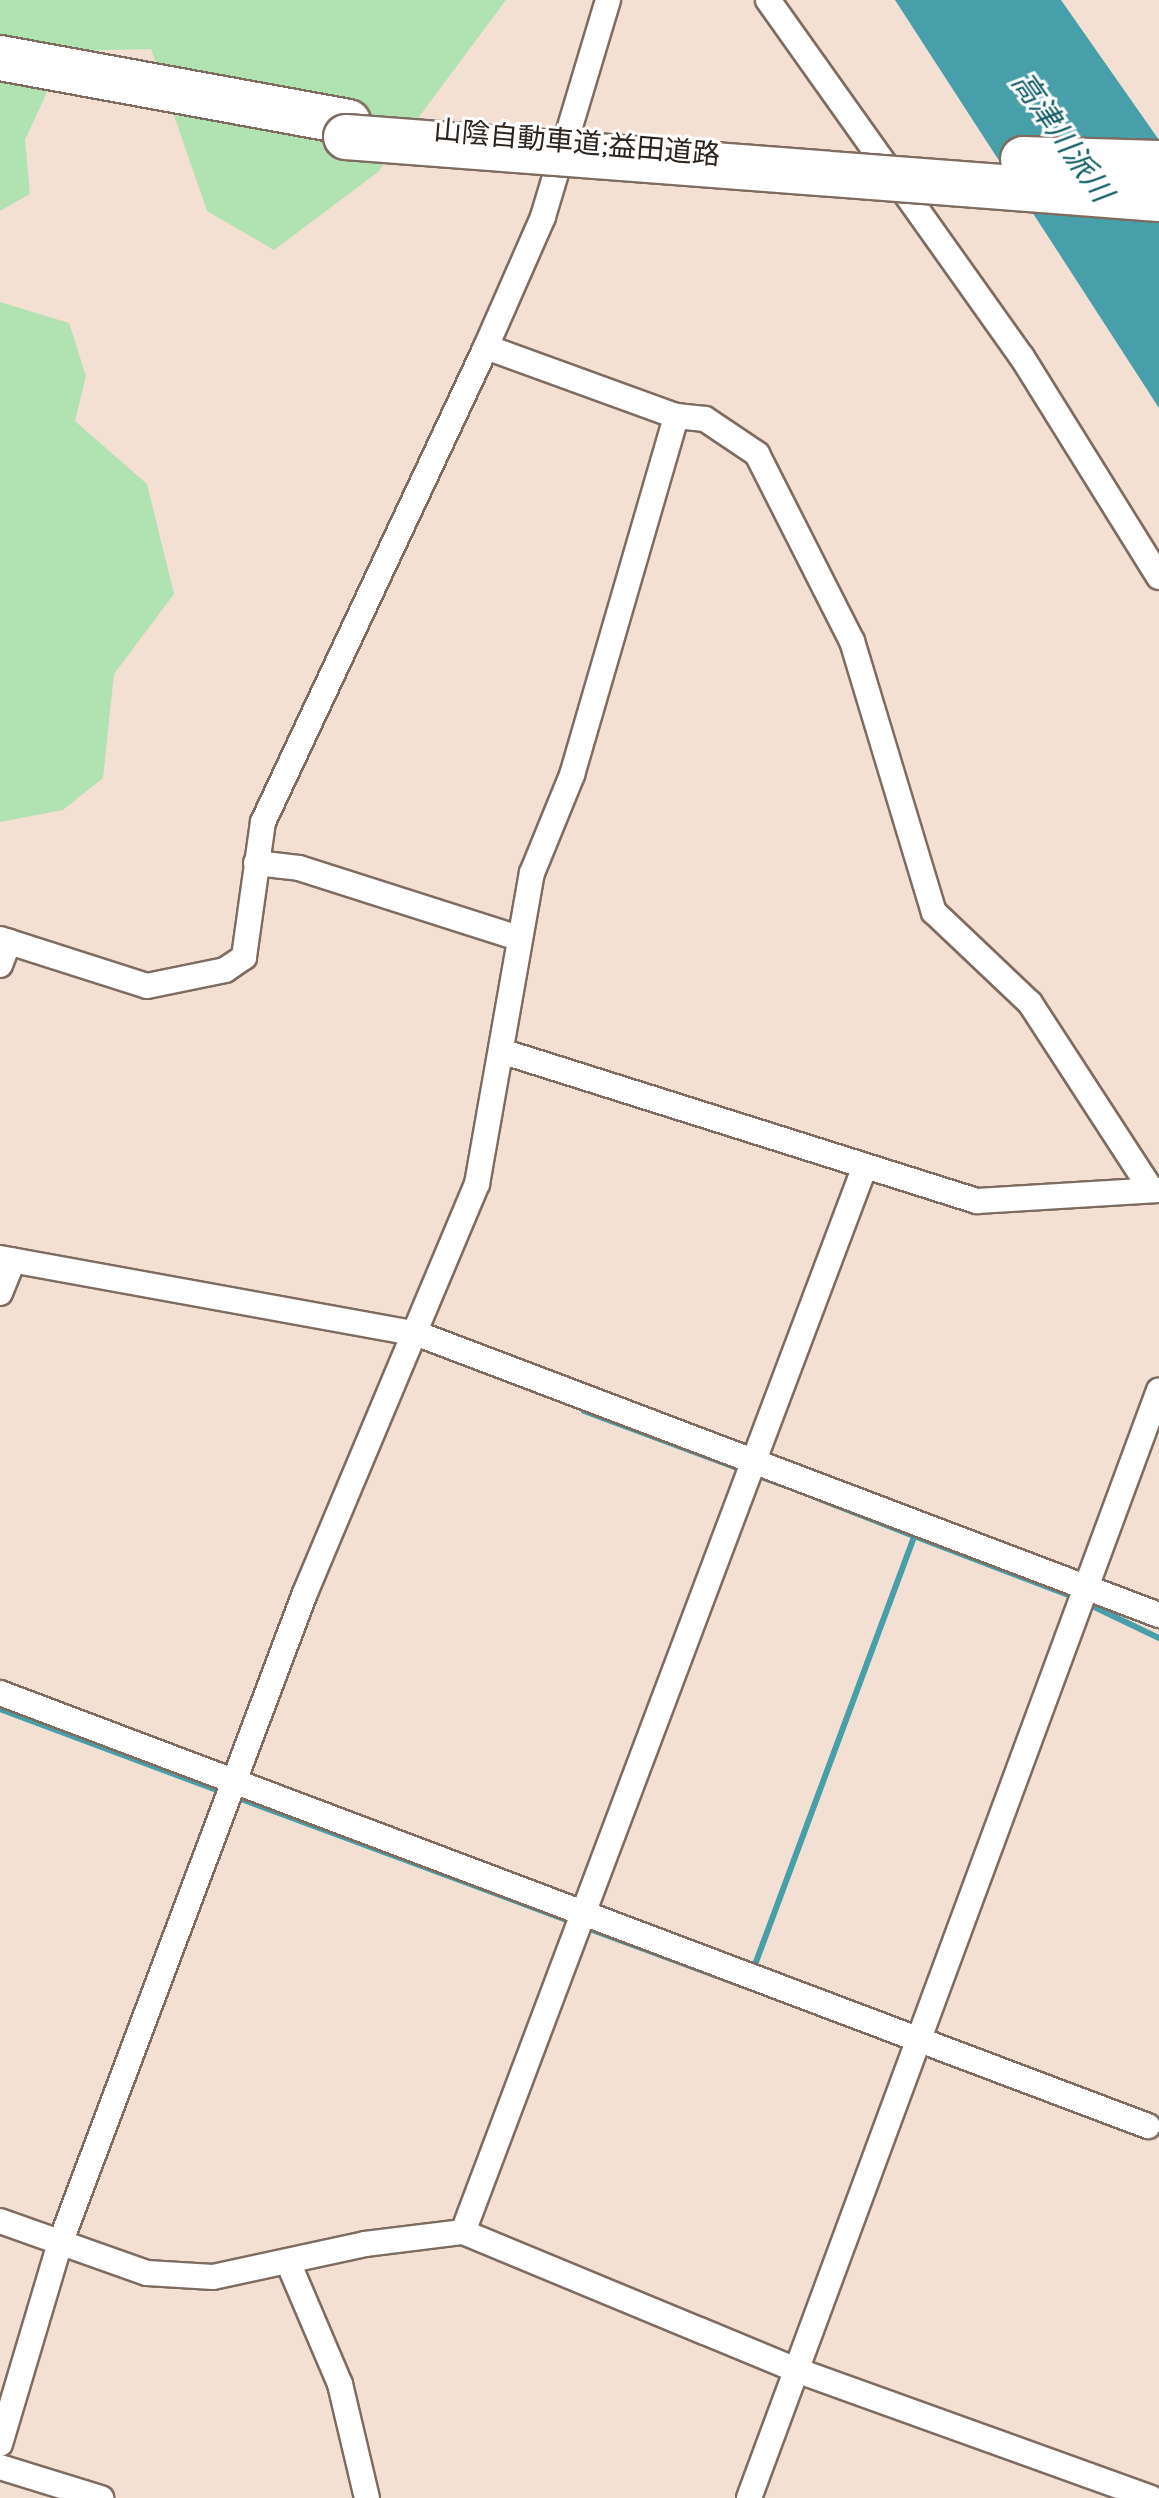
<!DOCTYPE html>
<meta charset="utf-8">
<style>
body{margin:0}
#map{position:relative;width:1159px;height:2498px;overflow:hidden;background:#f4e0d3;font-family:Karla,"Noto Sans JP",sans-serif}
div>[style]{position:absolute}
.green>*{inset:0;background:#b1e2b2}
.water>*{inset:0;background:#469fa9}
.stream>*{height:6px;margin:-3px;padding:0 3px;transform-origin:3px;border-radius:3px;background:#469fa9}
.roads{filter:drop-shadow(2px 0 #7e6c61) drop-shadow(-2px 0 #7e6c61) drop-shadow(0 2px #7e6c61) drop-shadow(0 -2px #7e6c61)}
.minor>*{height:24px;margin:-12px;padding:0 12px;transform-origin:12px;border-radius:12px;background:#fff}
.motorway>*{height:44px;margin:-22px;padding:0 22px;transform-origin:22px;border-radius:22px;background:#fff}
.bridges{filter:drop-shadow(2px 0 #7e6c61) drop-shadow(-2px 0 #7e6c61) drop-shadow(0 2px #7e6c61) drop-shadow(0 -2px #7e6c61)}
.motorway-bridge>*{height:44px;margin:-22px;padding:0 22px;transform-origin:22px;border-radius:22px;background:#fff}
span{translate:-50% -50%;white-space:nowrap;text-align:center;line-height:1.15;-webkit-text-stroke:6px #fff;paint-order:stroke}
.street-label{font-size:28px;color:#2b241f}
.water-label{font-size:30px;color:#0f5b63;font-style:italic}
</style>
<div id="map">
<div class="green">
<div style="clip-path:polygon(0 0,506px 0,378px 172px,274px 250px,207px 211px,151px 49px,66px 51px,25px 140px,30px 194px,0 211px)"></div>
<div style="clip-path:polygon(0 302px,69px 323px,86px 376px,75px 421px,147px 484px,174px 594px,114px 674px,103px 778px,63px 810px,0 822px)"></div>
</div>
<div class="water">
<div style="clip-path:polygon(895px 0,1061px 0,1159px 140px,1159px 408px)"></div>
</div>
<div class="stream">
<div style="left:584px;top:1411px;width:172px;rotate:20.4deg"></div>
<div style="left:756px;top:1475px;width:29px;rotate:20deg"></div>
<div style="left:812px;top:1496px;width:110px;rotate:21.4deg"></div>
<div style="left:1086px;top:1603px;width:81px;rotate:25.6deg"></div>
<div style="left:0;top:1709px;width:240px;rotate:20.5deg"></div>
<div style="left:236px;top:1797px;width:361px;rotate:20.4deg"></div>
<div style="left:584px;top:1927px;width:174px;rotate:20.2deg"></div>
<div style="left:747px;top:1987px;width:7px;rotate:-74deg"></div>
<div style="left:753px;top:1970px;width:463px;rotate:-69.6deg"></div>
<div style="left:914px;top:1536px;width:173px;rotate:20.9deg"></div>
</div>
<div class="roads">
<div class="minor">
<div style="left:608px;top:0;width:227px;rotate:106.7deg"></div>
<div style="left:543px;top:217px;width:142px;rotate:113.7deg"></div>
<div style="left:486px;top:347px;width:202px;rotate:20deg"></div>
<div style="left:676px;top:416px;width:29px;rotate:6deg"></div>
<div style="left:705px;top:419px;width:63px;rotate:33.9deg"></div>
<div style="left:757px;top:454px;width:210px;rotate:63.1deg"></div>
<div style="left:852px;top:641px;width:283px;rotate:73.2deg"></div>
<div style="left:934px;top:912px;width:132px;rotate:43.5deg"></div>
<div style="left:1030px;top:1003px;width:221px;rotate:57deg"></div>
<div style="left:768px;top:0;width:438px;rotate:54.6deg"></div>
<div style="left:1022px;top:357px;width:259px;rotate:58.1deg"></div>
<div style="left:256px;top:863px;width:43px;rotate:6.6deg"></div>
<div style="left:299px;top:868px;width:231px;rotate:17.7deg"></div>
<div style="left:0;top:939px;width:154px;rotate:17.7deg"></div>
<div style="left:147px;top:986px;width:80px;rotate:-11.6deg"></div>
<div style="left:225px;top:970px;width:23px;rotate:-34deg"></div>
<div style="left:244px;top:957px;width:136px;rotate:-82deg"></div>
<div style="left:263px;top:822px;width:525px;rotate:-64.85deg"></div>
<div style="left:0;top:965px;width:25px;rotate:-69deg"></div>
<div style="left:501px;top:1051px;width:499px;rotate:17.5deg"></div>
<div style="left:977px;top:1201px;width:182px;rotate:-3.5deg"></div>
<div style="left:0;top:1258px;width:425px;rotate:10.3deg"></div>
<div style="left:418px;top:1334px;width:792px;rotate:20.77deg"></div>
<div style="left:0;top:1293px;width:35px;rotate:-68deg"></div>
<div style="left:0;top:1693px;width:1227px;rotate:20.67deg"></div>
<div style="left:0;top:2221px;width:156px;rotate:19.5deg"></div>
<div style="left:147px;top:2273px;width:66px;rotate:3.5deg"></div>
<div style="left:213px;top:2277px;width:156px;rotate:-12.2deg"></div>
<div style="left:365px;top:2244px;width:99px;rotate:-7deg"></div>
<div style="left:463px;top:2232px;width:360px;rotate:22.5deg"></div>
<div style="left:796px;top:2370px;width:377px;rotate:19.8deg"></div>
<div style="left:463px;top:2232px;width:1139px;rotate:-69.34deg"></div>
<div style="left:288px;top:2262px;width:133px;rotate:66.9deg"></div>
<div style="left:340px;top:2384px;width:117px;rotate:76.7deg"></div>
<div style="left:0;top:2444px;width:207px;rotate:-73.4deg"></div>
<div style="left:59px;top:2246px;width:698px;rotate:-69.36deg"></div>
<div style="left:305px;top:1593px;width:444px;rotate:-67.2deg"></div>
<div style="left:477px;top:1184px;width:316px;rotate:-80deg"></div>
<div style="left:532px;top:873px;width:106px;rotate:-67.8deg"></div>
<div style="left:572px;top:775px;width:374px;rotate:-73.8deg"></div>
<div style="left:0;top:2467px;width:106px;rotate:17.1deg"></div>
<div style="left:749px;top:2498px;width:1181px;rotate:-69.69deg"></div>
</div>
<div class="motorway">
<div style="left:0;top:58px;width:354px;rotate:10.4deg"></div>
</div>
</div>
<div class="bridges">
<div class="motorway-bridge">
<div style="left:346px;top:137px;width:815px;rotate:4.36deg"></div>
<div style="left:1023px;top:159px;width:136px;rotate:1.7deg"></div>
</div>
</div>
<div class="street-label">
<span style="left:577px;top:143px;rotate:5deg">山陰自動車道;益田道路</span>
</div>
<div class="water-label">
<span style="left:1062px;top:137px;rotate:55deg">高津川派川</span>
</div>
</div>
